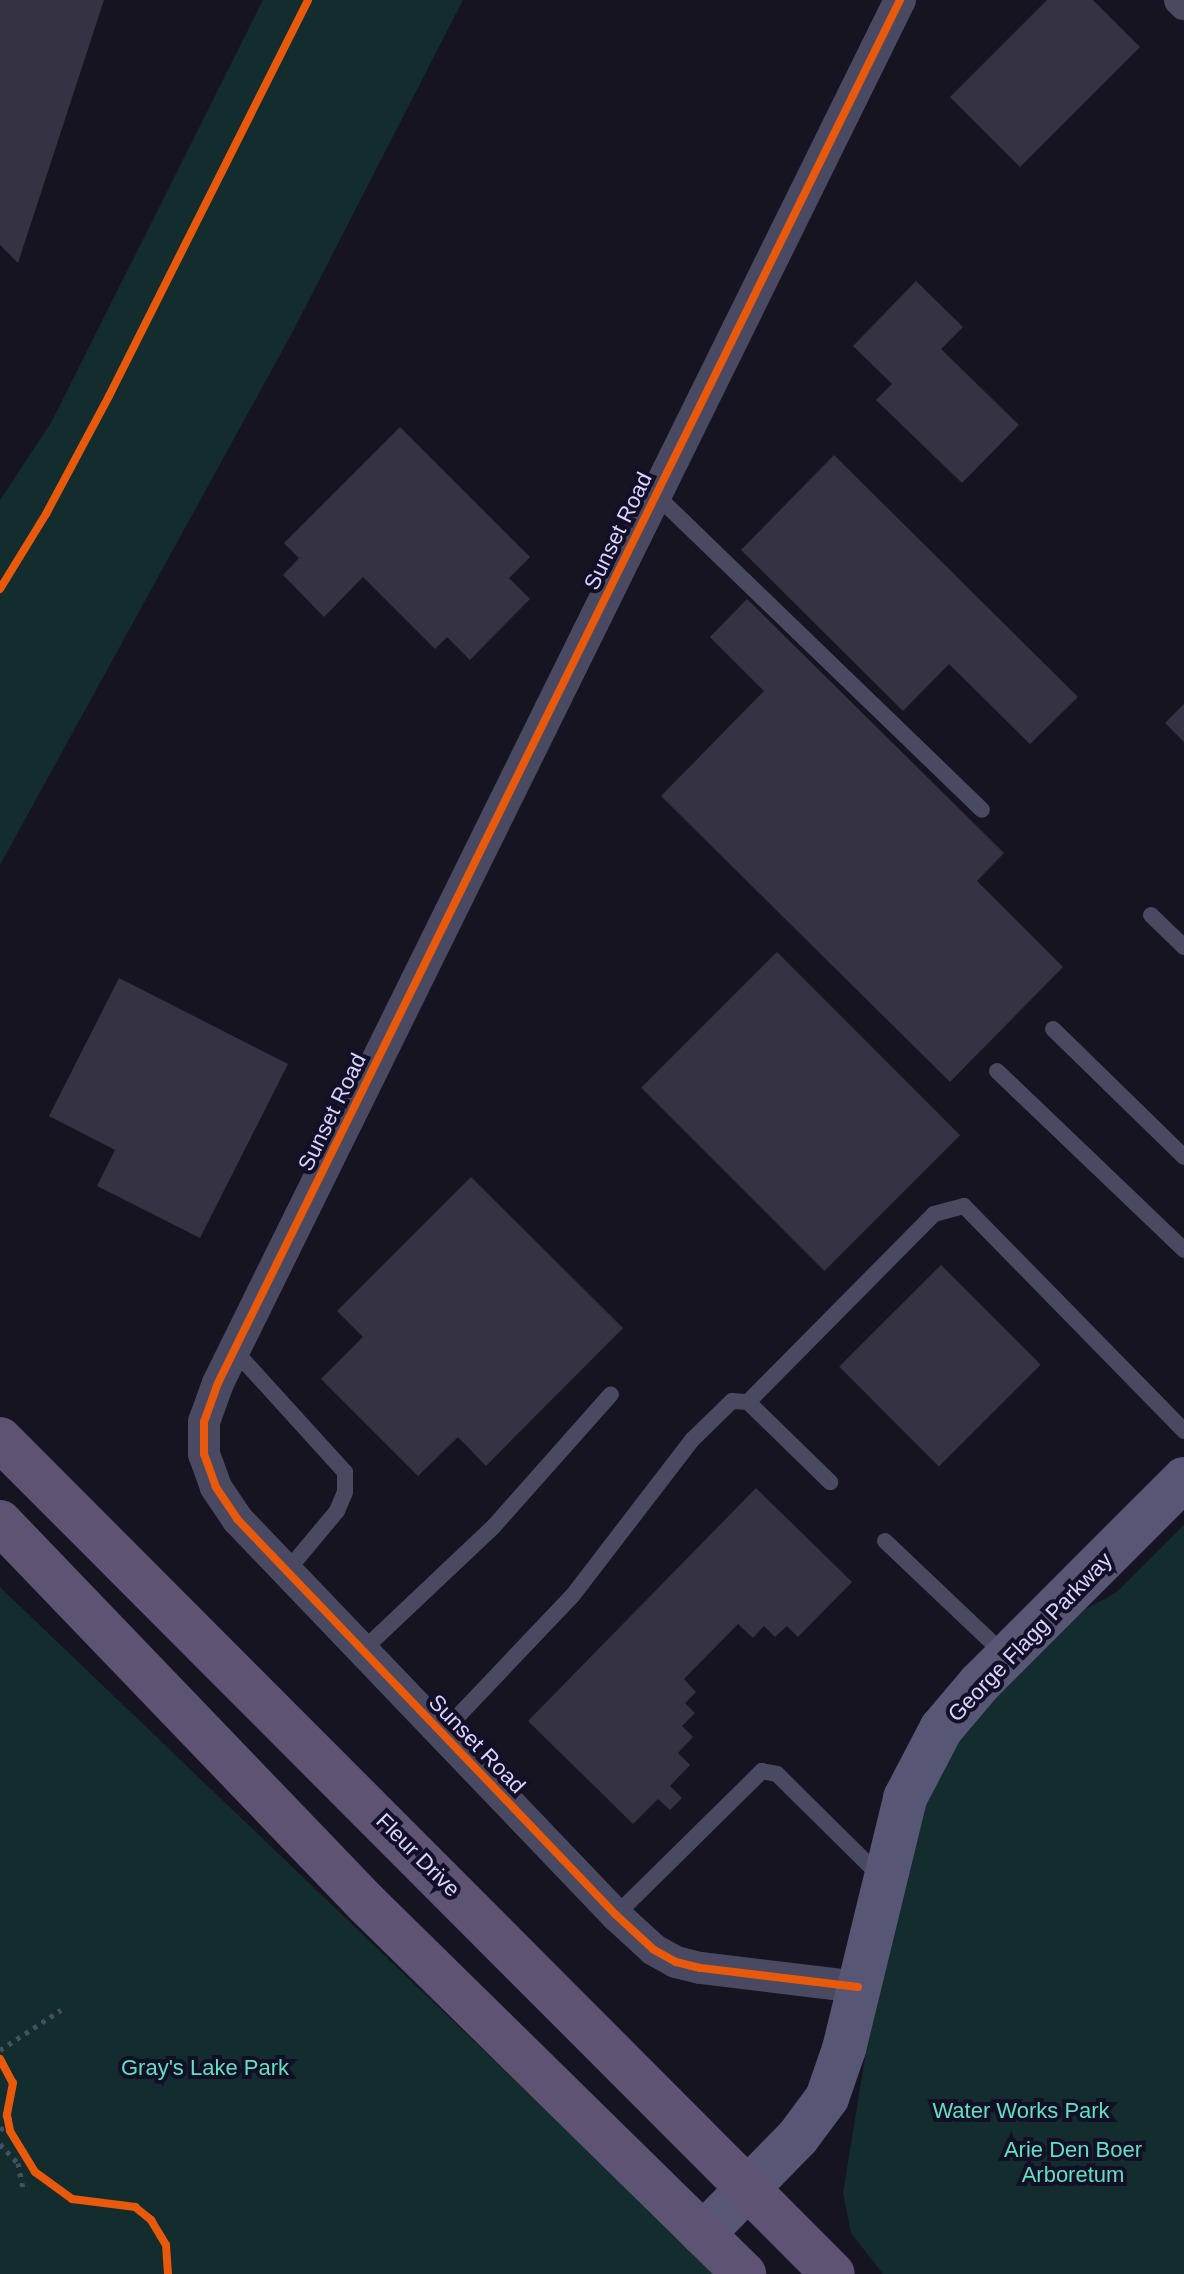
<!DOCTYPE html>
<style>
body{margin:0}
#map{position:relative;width:1184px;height:2274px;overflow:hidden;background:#161421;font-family:Arial,sans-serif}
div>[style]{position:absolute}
.green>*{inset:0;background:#132c2d}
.building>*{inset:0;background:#343243;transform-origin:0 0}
.path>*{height:5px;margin-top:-2.5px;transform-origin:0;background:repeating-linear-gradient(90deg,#44505f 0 4px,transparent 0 10px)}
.lane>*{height:16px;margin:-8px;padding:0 8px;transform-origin:8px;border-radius:8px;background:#4a4962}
.street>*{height:32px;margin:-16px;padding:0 16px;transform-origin:16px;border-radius:16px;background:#4a4962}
.secondary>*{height:44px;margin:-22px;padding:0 22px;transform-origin:22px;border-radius:22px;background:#575674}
.primary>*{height:44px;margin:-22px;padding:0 22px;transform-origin:22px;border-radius:22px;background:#5e5373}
.cycleway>*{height:8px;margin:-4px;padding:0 4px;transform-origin:4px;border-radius:4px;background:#e8590c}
span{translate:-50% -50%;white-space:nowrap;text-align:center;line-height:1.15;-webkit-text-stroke:8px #130f26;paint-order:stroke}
.street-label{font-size:22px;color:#d9d4ff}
.park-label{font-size:22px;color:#5fe0c0}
</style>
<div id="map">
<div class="green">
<div style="clip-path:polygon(263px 0,463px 0,292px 333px,0 865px,0 500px,52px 421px)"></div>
<div style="clip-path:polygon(1184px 1525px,1184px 2274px,883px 2274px,851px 2233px,843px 2193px,893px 1886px,913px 1806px,966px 1722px,1084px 1610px,1117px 1592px)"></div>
<div style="clip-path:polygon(0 1587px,643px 2203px,714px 2274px,0 2274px)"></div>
</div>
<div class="building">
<div style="clip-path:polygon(0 0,104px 0,18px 263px,0 245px)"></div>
<div style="clip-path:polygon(1047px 0,1093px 0,1140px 47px,1020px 167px,950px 97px)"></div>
<div style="clip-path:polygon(916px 281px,963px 327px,941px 349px,1019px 425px,962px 483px,876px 400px,892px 384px,853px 346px)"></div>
<div style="clip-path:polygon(400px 427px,530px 557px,509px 578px,530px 599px,470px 660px,447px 637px,435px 649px,363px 577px,324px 617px,283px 575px,299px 558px,284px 543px)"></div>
<div style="clip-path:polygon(834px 455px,1078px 697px,1030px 744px,949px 664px,903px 711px,741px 550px)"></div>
<div style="clip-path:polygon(747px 599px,1004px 853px,977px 881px,1063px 967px,950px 1082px,661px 796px,764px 691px,710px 637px)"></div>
<div style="clip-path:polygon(1184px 704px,1184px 742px,1165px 723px)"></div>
<div style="left:777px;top:952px;width:259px;height:192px;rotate:45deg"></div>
<div style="clip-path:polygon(119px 978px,288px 1064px,200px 1238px,97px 1186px,115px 1150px,49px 1116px)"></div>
<div style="clip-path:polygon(471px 1177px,623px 1328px,486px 1466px,458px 1437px,418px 1476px,321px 1379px,363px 1337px,337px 1311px)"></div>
<div style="left:941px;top:1265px;width:141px;height:144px;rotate:45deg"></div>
<div style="clip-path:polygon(756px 1488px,852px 1582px,798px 1637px,787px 1626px,775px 1637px,764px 1626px,753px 1638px,738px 1624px,684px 1679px,696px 1692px,685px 1703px,695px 1713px,682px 1726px,693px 1737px,678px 1753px,690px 1765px,670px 1786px,682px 1798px,670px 1810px,658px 1799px,633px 1824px,528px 1721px)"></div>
</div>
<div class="path">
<div style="left:0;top:2050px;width:73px;rotate:-33.3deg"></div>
<div style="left:0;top:2128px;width:10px;rotate:17deg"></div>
<div style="left:0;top:2144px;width:26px;rotate:47deg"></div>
<div style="left:18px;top:2163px;width:25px;rotate:79deg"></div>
</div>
<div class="lane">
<div style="left:656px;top:495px;width:453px;rotate:44deg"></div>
<div style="left:1151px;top:915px;width:46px;rotate:44.1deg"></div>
<div style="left:1053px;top:1029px;width:183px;rotate:44.3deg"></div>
<div style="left:997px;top:1071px;width:259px;rotate:43.7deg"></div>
<div style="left:234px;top:1350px;width:165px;rotate:47.7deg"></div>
<div style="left:345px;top:1472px;width:20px;rotate:90deg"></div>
<div style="left:345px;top:1492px;width:21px;rotate:113deg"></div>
<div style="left:337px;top:1511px;width:78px;rotate:129.8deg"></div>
<div style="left:748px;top:1402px;width:115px;rotate:44.3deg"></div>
<div style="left:885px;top:1541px;width:167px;rotate:43.5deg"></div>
<div style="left:363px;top:1650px;width:180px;rotate:-43.4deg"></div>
<div style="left:494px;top:1526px;width:176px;rotate:-48.4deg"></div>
<div style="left:442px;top:1733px;width:190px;rotate:-46.5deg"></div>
<div style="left:573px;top:1595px;width:195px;rotate:-52.5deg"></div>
<div style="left:692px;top:1440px;width:56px;rotate:-44.3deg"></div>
<div style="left:732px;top:1401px;width:16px;rotate:4deg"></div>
<div style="left:748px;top:1402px;width:264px;rotate:-45.3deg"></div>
<div style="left:934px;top:1214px;width:31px;rotate:-15deg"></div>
<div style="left:964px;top:1206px;width:315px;rotate:45.6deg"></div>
<div style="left:616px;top:1915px;width:205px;rotate:-44.6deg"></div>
<div style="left:762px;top:1771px;width:15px;rotate:11deg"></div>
<div style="left:777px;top:1774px;width:148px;rotate:44.7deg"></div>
</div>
<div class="street">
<div style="left:1180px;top:0;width:6px;rotate:45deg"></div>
<div style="left:858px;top:1987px;width:159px;rotate:-173.1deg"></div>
<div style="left:700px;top:1968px;width:25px;rotate:-166deg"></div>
<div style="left:676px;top:1962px;width:26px;rotate:-151deg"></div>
<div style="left:653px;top:1949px;width:50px;rotate:-137.4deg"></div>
<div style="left:616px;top:1915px;width:547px;rotate:-133.74deg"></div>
<div style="left:238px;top:1520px;width:40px;rotate:-124deg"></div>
<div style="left:216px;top:1487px;width:35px;rotate:-110deg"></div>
<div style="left:204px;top:1454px;width:32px;rotate:-90deg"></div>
<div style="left:204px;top:1422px;width:41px;rotate:-70.3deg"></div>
<div style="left:218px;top:1383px;width:1542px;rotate:-63.75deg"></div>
</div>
<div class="secondary">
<div style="left:703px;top:2234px;width:136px;rotate:-45.6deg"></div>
<div style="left:798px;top:2137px;width:49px;rotate:-53.4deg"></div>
<div style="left:827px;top:2098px;width:52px;rotate:-70.9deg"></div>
<div style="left:844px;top:2049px;width:258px;rotate:-76.3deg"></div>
<div style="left:905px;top:1798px;width:78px;rotate:-62.4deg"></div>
<div style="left:941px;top:1729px;width:59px;rotate:-49.8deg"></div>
<div style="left:979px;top:1684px;width:290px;rotate:-45deg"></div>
</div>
<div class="primary">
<div style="left:0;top:1439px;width:1179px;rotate:45.07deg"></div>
<div style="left:0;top:1522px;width:528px;rotate:46.15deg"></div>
<div style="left:366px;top:1903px;width:530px;rotate:44.46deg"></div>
</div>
<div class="cycleway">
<div style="left:0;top:589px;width:88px;rotate:-58.5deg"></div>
<div style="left:46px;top:514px;width:134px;rotate:-61.9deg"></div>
<div style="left:109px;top:396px;width:443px;rotate:-63.3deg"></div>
<div style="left:858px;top:1987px;width:159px;rotate:-173.1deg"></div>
<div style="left:700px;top:1968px;width:25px;rotate:-166deg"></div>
<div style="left:676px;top:1962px;width:26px;rotate:-151deg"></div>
<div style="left:653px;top:1949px;width:50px;rotate:-137.4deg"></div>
<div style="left:616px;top:1915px;width:547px;rotate:-133.74deg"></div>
<div style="left:238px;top:1520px;width:40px;rotate:-124deg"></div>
<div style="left:216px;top:1487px;width:35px;rotate:-110deg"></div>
<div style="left:204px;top:1454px;width:32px;rotate:-90deg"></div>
<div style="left:204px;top:1422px;width:41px;rotate:-70.3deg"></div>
<div style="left:218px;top:1383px;width:1542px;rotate:-63.75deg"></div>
<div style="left:0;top:2059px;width:27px;rotate:62deg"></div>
<div style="left:13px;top:2083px;width:33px;rotate:101deg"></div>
<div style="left:7px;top:2115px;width:16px;rotate:79deg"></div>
<div style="left:10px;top:2131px;width:48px;rotate:58.6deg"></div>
<div style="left:35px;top:2172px;width:46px;rotate:36.1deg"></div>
<div style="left:72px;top:2199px;width:64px;rotate:7.2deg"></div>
<div style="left:135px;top:2207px;width:21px;rotate:39deg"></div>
<div style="left:151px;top:2220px;width:29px;rotate:59deg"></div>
<div style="left:166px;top:2245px;width:29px;rotate:86deg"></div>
</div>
<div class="street-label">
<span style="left:618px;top:531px;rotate:-64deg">Sunset Road</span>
<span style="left:332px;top:1112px;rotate:-64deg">Sunset Road</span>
<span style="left:1030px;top:1637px;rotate:-46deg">George Flagg Parkway</span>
<span style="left:477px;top:1744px;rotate:46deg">Sunset Road</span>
<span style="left:418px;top:1855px;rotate:45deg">Fleur Drive</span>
</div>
<div class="park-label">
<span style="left:205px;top:2068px">Gray's Lake Park</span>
<span style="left:1021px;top:2111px">Water Works Park</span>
<span style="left:1073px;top:2162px">Arie Den Boer<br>Arboretum</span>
</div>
</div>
